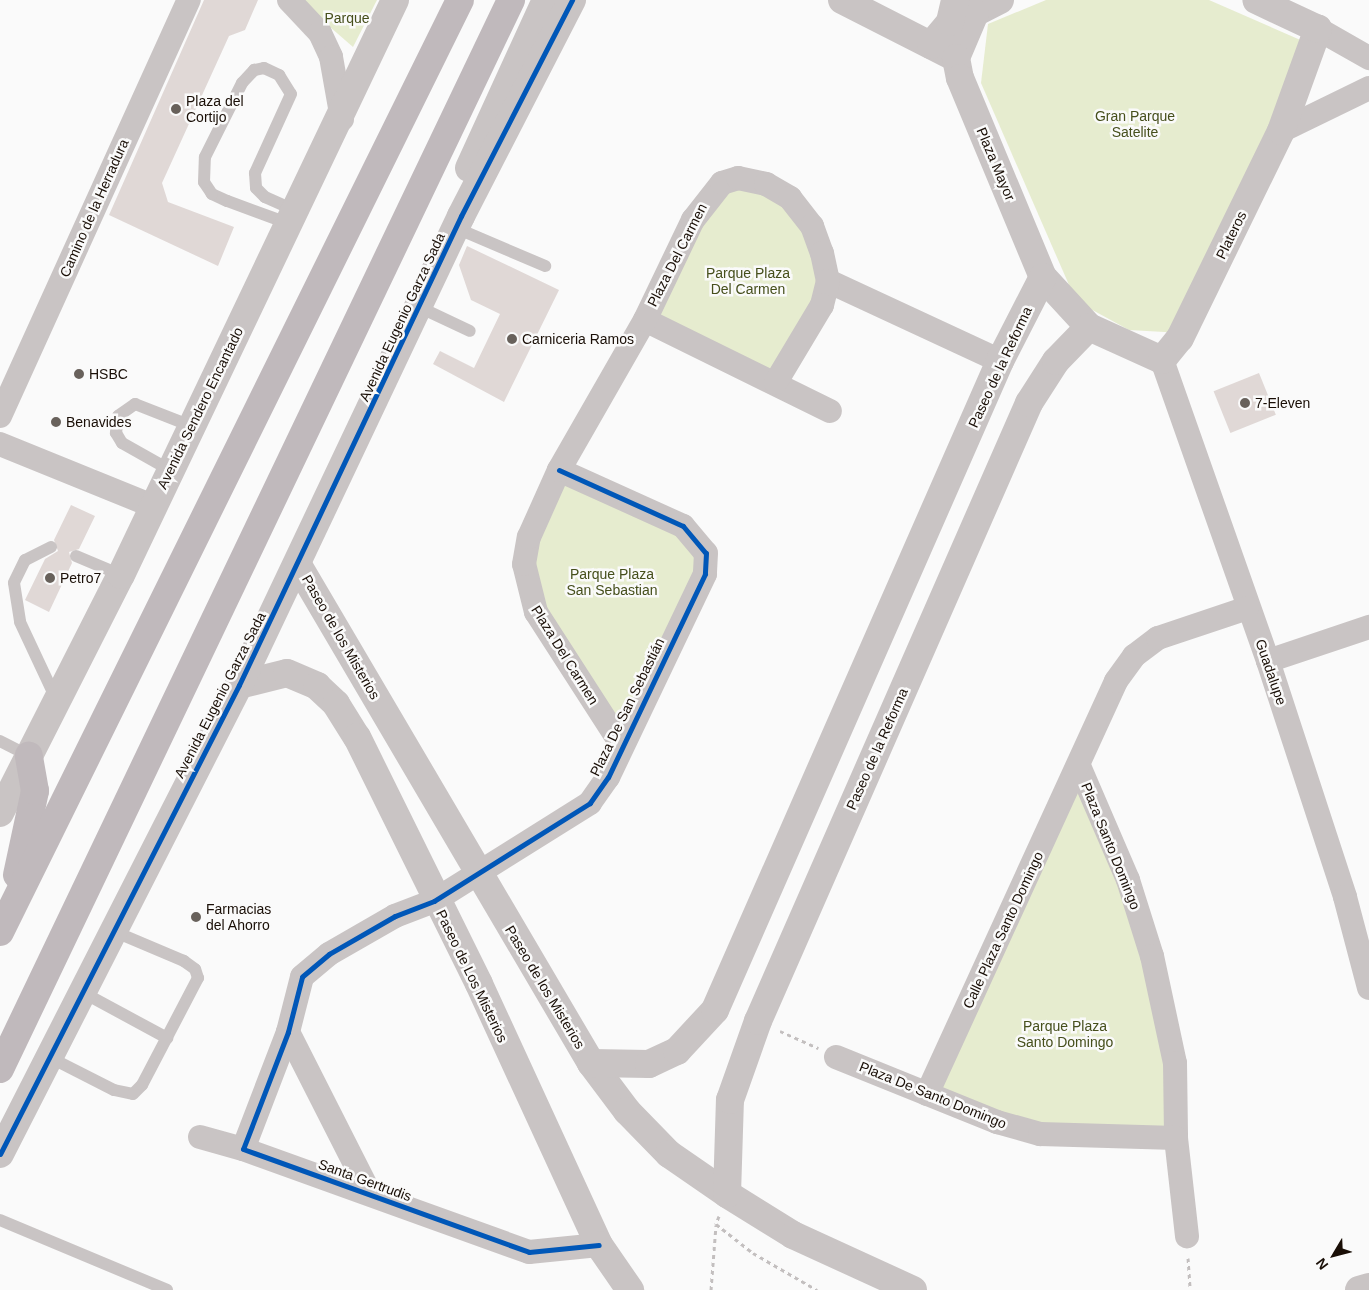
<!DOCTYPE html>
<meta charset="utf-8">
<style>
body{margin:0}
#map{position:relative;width:1369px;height:1290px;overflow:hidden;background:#fafafa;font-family:Helvetica,sans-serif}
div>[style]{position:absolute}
.green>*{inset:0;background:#e6eccf}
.building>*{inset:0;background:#e0d8d6;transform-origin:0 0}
.path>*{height:3px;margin-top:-1.5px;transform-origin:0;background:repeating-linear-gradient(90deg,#c3bfbf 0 4px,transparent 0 8px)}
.service>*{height:12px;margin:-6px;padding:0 6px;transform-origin:6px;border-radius:6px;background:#c9c4c4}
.minor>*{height:24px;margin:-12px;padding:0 12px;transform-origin:12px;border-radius:12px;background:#c9c4c4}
.tertiary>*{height:28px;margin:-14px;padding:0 14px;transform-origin:14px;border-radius:14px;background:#c9c4c4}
.trunk>*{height:28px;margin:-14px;padding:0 14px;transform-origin:14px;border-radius:14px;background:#c0b9bc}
.cycleway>*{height:5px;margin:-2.5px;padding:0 2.5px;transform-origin:2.5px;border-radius:2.5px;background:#0057b8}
.dots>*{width:14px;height:14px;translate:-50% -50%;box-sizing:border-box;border:2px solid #fafafa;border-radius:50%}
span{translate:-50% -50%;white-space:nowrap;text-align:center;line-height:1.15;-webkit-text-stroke:5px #fafafa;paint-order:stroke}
.park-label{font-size:14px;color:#464f1c}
.poi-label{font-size:14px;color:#190e06}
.left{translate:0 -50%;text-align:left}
.street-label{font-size:14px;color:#190e06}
.north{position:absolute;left:1309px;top:1230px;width:50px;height:50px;-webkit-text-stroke:4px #fafafa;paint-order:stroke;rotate:233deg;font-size:14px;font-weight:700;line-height:20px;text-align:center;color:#190e06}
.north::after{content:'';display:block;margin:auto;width:18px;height:22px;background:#190e06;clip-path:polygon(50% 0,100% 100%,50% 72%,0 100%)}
</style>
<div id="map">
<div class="green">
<div style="clip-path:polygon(299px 0,377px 0,353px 47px)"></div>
<div style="clip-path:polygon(1046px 0,1209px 0,1305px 42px,1182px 333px,1129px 330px,1076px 301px,981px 83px,988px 24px)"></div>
<div style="clip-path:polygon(722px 183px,790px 198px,828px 281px,776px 382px,645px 320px)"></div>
<div style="clip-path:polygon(559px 470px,683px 526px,706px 553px,621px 744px,536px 612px,529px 537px)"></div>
<div style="clip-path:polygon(1079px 766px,1152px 956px,1176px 1138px,1081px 1136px,928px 1094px)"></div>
</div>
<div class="building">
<div style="clip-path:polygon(204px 0,258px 0,245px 30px,229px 36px,162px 183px,168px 202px,234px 227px,218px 266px,109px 215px)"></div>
<div style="clip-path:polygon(467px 246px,559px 290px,504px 402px,433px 364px,440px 351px,474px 368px,500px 314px,471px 300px,459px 265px)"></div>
<div style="left:1259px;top:373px;width:45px;height:49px;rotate:68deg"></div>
<div style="clip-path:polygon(71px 505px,95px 516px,79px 549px,69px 552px,72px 563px,49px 612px,25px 600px,45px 559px,58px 551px,54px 540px)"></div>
</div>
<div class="path">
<div style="left:780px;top:1031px;width:42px;rotate:24.1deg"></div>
<div style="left:719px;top:1216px;width:9px;rotate:111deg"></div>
<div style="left:716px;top:1224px;width:47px;rotate:38.1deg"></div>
<div style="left:753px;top:1253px;width:74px;rotate:30deg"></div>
<div style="left:1188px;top:1258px;width:32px;rotate:86deg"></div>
<div style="left:711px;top:1290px;width:65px;rotate:-85.6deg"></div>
</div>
<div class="service">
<div style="left:290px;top:224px;width:67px;rotate:-159.9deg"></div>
<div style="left:227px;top:201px;width:17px;rotate:-155deg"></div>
<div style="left:212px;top:194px;width:14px;rotate:-124deg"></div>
<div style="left:204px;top:182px;width:25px;rotate:-88deg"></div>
<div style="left:205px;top:157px;width:83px;rotate:-63.4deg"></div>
<div style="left:242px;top:83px;width:18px;rotate:-47deg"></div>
<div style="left:254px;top:70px;width:10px;rotate:-11deg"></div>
<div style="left:264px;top:68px;width:17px;rotate:25deg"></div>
<div style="left:279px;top:75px;width:22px;rotate:58deg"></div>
<div style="left:291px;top:94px;width:87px;rotate:114.5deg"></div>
<div style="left:255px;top:173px;width:15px;rotate:86deg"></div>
<div style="left:256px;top:188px;width:13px;rotate:45deg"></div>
<div style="left:265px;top:197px;width:35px;rotate:24deg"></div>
<div style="left:456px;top:228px;width:97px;rotate:23.1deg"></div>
<div style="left:419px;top:307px;width:56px;rotate:25.2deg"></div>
<div style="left:170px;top:470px;width:55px;rotate:-150.6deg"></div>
<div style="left:122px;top:443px;width:12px;rotate:-121deg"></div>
<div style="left:116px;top:433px;width:17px;rotate:-83deg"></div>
<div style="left:118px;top:416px;width:21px;rotate:-35deg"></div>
<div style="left:135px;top:404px;width:60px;rotate:21.4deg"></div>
<div style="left:51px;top:547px;width:29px;rotate:153deg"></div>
<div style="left:25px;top:560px;width:25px;rotate:116deg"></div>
<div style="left:14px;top:583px;width:39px;rotate:81deg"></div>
<div style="left:20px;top:622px;width:85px;rotate:64.9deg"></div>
<div style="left:76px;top:556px;width:49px;rotate:22.9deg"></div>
<div style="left:0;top:741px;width:33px;rotate:27deg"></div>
<div style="left:82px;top:992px;width:97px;rotate:28.4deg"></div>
<div style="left:49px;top:1057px;width:73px;rotate:26.9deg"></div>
<div style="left:114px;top:1090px;width:19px;rotate:12deg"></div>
<div style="left:133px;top:1094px;width:13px;rotate:-45deg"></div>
<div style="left:142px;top:1085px;width:121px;rotate:-62.4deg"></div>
<div style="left:198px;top:978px;width:9px;rotate:-108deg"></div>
<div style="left:195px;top:969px;width:14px;rotate:-144deg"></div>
<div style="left:184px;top:961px;width:77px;rotate:-157.1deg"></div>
<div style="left:0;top:1220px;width:181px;rotate:22.7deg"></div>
</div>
<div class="minor">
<div style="left:289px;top:0;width:45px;rotate:46.8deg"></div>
<div style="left:320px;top:33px;width:26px;rotate:65deg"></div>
<div style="left:331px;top:57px;width:63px;rotate:79.9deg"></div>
<div style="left:1318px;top:29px;width:59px;rotate:29.6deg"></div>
<div style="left:1281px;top:131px;width:98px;rotate:-26deg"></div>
<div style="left:828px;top:281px;width:190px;rotate:24.9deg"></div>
<div style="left:645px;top:320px;width:206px;rotate:26.2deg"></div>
<div style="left:1162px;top:360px;width:319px;rotate:70.6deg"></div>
<div style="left:1268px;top:661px;width:248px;rotate:71.9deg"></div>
<div style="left:1345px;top:897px;width:94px;rotate:75.2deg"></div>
<div style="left:0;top:416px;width:457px;rotate:-65.6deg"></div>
<div style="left:0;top:444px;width:165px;rotate:22.1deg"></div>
<div style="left:559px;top:470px;width:136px;rotate:24.3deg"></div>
<div style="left:683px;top:526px;width:35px;rotate:50deg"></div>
<div style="left:706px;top:553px;width:21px;rotate:93deg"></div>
<div style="left:705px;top:574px;width:225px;rotate:115.5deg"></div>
<div style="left:608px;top:777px;width:32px;rotate:125deg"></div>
<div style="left:590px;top:803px;width:184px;rotate:147.9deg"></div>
<div style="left:434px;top:901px;width:42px;rotate:159deg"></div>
<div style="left:395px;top:916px;width:76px;rotate:150.1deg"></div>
<div style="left:329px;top:954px;width:35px;rotate:140deg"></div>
<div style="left:302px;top:977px;width:57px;rotate:104.3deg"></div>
<div style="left:288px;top:1032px;width:125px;rotate:111deg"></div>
<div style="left:243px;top:1149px;width:304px;rotate:19.8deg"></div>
<div style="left:529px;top:1252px;width:70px;rotate:-5.7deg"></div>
<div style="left:1268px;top:661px;width:107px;rotate:-18.6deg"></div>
<div style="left:621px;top:744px;width:157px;rotate:-122.8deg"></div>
<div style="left:536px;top:612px;width:49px;rotate:-104deg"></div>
<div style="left:524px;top:564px;width:27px;rotate:-80deg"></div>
<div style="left:529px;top:537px;width:73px;rotate:-65.9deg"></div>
<div style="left:559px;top:470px;width:173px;rotate:-60.2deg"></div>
<div style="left:645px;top:320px;width:111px;rotate:-64.4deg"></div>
<div style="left:693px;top:220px;width:47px;rotate:-51.9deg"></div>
<div style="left:722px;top:183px;width:17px;rotate:-17deg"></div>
<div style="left:738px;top:178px;width:29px;rotate:12deg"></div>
<div style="left:766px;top:184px;width:28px;rotate:30deg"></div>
<div style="left:790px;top:198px;width:36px;rotate:52deg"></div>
<div style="left:812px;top:226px;width:29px;rotate:70deg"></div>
<div style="left:822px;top:253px;width:29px;rotate:78deg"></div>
<div style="left:828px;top:281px;width:25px;rotate:104deg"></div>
<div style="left:822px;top:305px;width:90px;rotate:120.9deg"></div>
<div style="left:1079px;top:766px;width:124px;rotate:66.7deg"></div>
<div style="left:1128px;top:880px;width:80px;rotate:72.5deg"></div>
<div style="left:1152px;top:956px;width:109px;rotate:77.9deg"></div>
<div style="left:1175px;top:1063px;width:75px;rotate:89.2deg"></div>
<div style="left:1176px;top:1138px;width:99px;rotate:83.6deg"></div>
<div style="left:288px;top:1032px;width:179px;rotate:63.1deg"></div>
<div style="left:836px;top:1057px;width:174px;rotate:22deg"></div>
<div style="left:997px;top:1122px;width:45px;rotate:15.6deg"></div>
<div style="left:1040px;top:1134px;width:136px;rotate:1.7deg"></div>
<div style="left:927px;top:1094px;width:454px;rotate:-65.4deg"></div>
<div style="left:1116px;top:681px;width:31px;rotate:-54deg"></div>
<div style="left:1134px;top:656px;width:30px;rotate:-37deg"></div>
<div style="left:1158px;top:638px;width:94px;rotate:-18.6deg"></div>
<div style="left:200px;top:1137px;width:45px;rotate:15.6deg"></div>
</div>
<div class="tertiary">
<div style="left:842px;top:0;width:128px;rotate:27deg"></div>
<div style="left:1000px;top:0;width:28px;rotate:153deg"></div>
<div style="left:975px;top:13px;width:49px;rotate:112.9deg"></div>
<div style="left:956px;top:58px;width:20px;rotate:79deg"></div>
<div style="left:960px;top:78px;width:216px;rotate:67.4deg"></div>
<div style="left:1043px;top:277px;width:68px;rotate:47.4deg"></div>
<div style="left:1089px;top:327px;width:80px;rotate:24.3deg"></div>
<div style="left:1162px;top:360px;width:28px;rotate:-51deg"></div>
<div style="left:1180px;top:338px;width:230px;rotate:-64deg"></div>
<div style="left:1281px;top:131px;width:109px;rotate:-70.1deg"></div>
<div style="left:1318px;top:29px;width:68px;rotate:-154.9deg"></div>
<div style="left:931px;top:45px;width:30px;rotate:-50deg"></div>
<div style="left:950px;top:22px;width:23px;rotate:-77deg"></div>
<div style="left:469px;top:168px;width:185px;rotate:-65.4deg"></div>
<div style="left:298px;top:565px;width:578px;rotate:59.53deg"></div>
<div style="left:591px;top:1063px;width:60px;rotate:53.1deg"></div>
<div style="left:627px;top:1111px;width:60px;rotate:45.7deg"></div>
<div style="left:669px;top:1154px;width:70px;rotate:34.6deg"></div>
<div style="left:727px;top:1194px;width:78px;rotate:31.8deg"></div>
<div style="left:793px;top:1235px;width:132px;rotate:24.6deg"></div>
<div style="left:239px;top:685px;width:49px;rotate:-14deg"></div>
<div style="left:287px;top:673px;width:33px;rotate:23deg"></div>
<div style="left:317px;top:686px;width:26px;rotate:43deg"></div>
<div style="left:336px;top:704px;width:39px;rotate:58deg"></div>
<div style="left:357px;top:737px;width:275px;rotate:63.7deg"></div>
<div style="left:479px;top:984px;width:287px;rotate:65.3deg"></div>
<div style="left:599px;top:1245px;width:55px;rotate:55.4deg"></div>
<div style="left:0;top:813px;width:267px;rotate:-63.1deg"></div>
<div style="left:121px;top:575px;width:637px;rotate:-64.52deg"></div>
<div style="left:591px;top:1063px;width:58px;rotate:1deg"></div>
<div style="left:649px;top:1064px;width:31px;rotate:-25deg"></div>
<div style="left:677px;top:1051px;width:56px;rotate:-47.2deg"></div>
<div style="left:715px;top:1010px;width:709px;rotate:-66.29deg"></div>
<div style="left:1000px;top:361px;width:94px;rotate:-62.9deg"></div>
<div style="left:0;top:1154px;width:526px;rotate:-63deg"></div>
<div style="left:239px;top:685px;width:519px;rotate:-64.67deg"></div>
<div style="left:461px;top:216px;width:243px;rotate:-62.8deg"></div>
<div style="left:727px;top:1194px;width:94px;rotate:-88.2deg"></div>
<div style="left:730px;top:1100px;width:84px;rotate:-70.5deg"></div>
<div style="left:758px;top:1021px;width:675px;rotate:-66.32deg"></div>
<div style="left:1029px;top:403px;width:50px;rotate:-57.3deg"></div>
<div style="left:1056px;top:361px;width:47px;rotate:-45.9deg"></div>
<div style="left:1359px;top:1290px;width:10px;rotate:-17deg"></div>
</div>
<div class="trunk">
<div style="left:17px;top:875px;width:86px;rotate:-77.9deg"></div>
<div style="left:35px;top:791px;width:36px;rotate:-100deg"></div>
<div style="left:0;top:932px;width:1039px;rotate:-63.73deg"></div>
<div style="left:0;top:1069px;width:1185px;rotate:-64.45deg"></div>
</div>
<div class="cycleway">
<div style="left:559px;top:470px;width:136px;rotate:24.3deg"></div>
<div style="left:683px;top:526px;width:35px;rotate:50deg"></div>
<div style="left:706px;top:553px;width:21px;rotate:93deg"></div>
<div style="left:705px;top:574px;width:225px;rotate:115.5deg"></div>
<div style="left:608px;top:777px;width:32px;rotate:125deg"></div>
<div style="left:590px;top:803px;width:184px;rotate:147.9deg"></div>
<div style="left:434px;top:901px;width:42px;rotate:159deg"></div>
<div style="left:395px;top:916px;width:76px;rotate:150.1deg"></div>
<div style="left:329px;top:954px;width:35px;rotate:140deg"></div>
<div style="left:302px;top:977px;width:57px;rotate:104.3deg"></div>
<div style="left:288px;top:1032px;width:125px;rotate:111deg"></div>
<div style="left:243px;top:1149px;width:304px;rotate:19.8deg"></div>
<div style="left:529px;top:1252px;width:70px;rotate:-5.7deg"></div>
<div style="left:0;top:1154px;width:526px;rotate:-63deg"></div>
<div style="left:239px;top:685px;width:519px;rotate:-64.67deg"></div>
<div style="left:461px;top:216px;width:243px;rotate:-62.8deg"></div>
</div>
<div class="dots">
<div style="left:176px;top:109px;background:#68615b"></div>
<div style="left:512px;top:339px;background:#68615b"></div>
<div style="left:79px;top:374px;background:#68615b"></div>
<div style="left:1245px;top:403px;background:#68615b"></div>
<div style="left:56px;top:422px;background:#68615b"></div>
<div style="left:50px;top:578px;background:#68615b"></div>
<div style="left:196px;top:917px;background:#68615b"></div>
</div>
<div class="park-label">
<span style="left:347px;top:18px">Parque</span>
<span style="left:1135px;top:124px">Gran Parque<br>Satelite</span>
<span style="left:748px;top:281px">Parque Plaza<br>Del Carmen</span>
<span style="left:612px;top:582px">Parque Plaza<br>San Sebastian</span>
<span style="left:1065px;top:1034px">Parque Plaza<br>Santo Domingo</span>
</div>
<div class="poi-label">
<span class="left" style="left:186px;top:109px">Plaza del<br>Cortijo</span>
<span class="left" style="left:522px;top:339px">Carniceria Ramos</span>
<span class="left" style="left:89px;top:374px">HSBC</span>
<span class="left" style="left:1255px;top:403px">7-Eleven</span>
<span class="left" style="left:66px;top:422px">Benavides</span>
<span class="left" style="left:60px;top:578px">Petro7</span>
<span class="left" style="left:206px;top:917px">Farmacias<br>del Ahorro</span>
</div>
<div class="street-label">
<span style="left:996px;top:164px;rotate:67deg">Plaza Mayor</span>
<span style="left:94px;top:208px;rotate:-66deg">Camino de la Herradura</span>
<span style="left:1231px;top:235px;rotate:-64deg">Plateros</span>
<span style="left:677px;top:255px;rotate:-63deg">Plaza Del Carmen</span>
<span style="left:402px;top:317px;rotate:-65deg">Avenida Eugenio Garza Sada</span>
<span style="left:1000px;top:367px;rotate:-65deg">Paseo de la Reforma</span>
<span style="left:200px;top:408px;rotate:-64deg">Avenida Sendero Encantado</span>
<span style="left:341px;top:637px;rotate:60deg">Paseo de los Misterios</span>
<span style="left:565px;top:655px;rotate:58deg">Plaza Del Carmen</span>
<span style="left:1271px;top:672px;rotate:71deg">Guadalupe</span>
<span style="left:220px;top:695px;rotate:-63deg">Avenida Eugenio Garza Sada</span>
<span style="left:627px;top:707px;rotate:-64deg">Plaza De San Sebastián</span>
<span style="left:877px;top:749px;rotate:-66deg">Paseo de la Reforma</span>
<span style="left:1111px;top:846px;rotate:68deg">Plaza Santo Domingo</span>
<span style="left:1003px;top:930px;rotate:-65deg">Calle Plaza Santo Domingo</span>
<span style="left:472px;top:976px;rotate:64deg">Paseo de Los Misterios</span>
<span style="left:545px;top:987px;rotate:59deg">Paseo de los Misterios</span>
<span style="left:933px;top:1095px;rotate:22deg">Plaza De Santo Domingo</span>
<span style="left:365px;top:1180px;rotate:20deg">Santa Gertrudis</span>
</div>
<div class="north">N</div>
</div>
